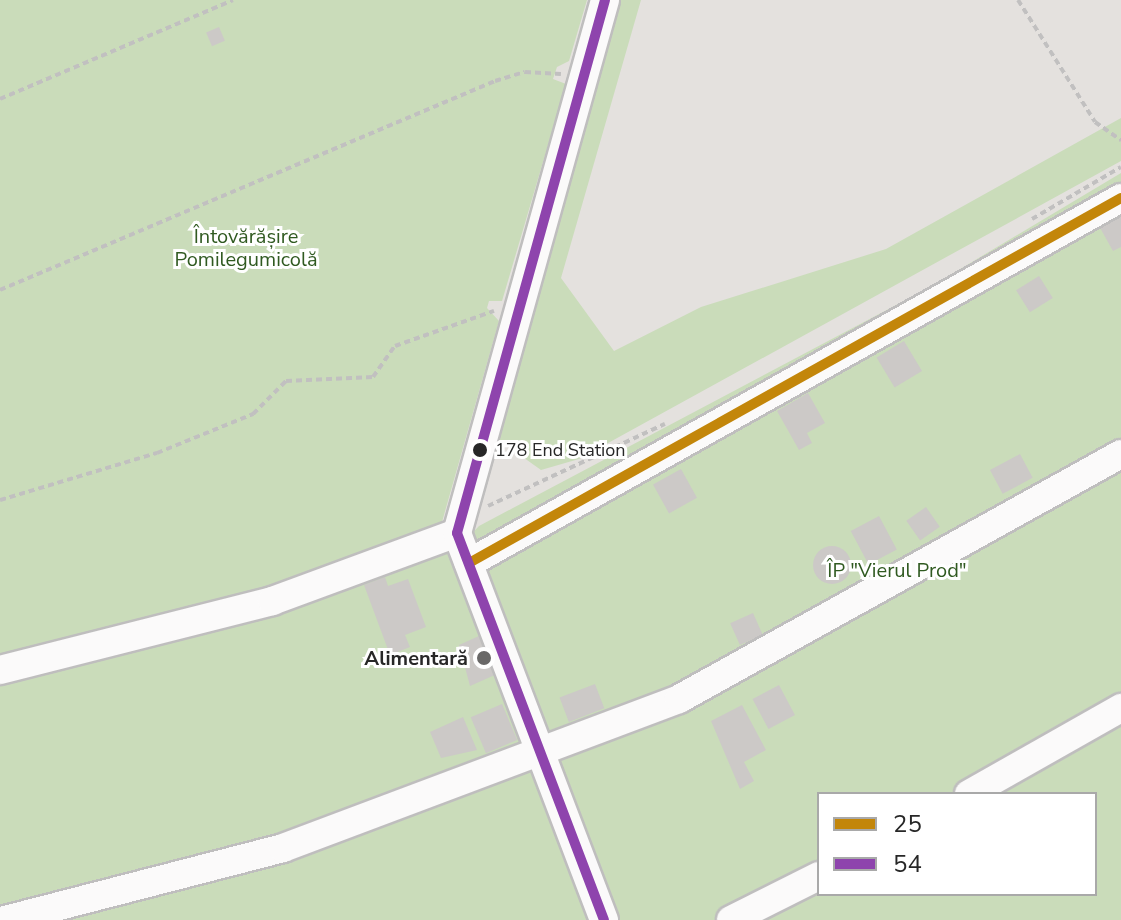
<!DOCTYPE html>
<meta charset="utf-8">
<style>
body{margin:0}
#map{position:relative;width:1121px;height:920px;overflow:hidden;background:#e4e1de;font-family:"Nunito Sans",sans-serif}
div>[style]{position:absolute}
.green>*{inset:0;background:#cadcba}
.building>*{inset:0;background:#ccc9c7;transform-origin:0 0}
.round{border-radius:50%}
.path>*{height:4px;margin-top:-2px;transform-origin:0;background:repeating-linear-gradient(90deg,#c1c0c0 0 6px,transparent 0 10px)}
.roads{filter:drop-shadow(2px 0 #bfbebe) drop-shadow(-2px 0 #bfbebe) drop-shadow(0 2px #bfbebe) drop-shadow(0 -2px #bfbebe)}
.minor>*{height:28px;margin:-14px;padding:0 14px;transform-origin:14px;border-radius:14px;background:#fbfafa}
.bus-1>*{height:10px;margin:-5px;padding:0 5px;transform-origin:5px;border-radius:5px;background:#c3860a}
.bus-2>*{height:10px;margin:-5px;padding:0 5px;transform-origin:5px;border-radius:5px;background:#8e44ad}
.dots>*{width:22px;height:22px;translate:-50% -50%;box-sizing:border-box;border:4px solid #fff;border-radius:50%}
span{translate:-50% -50%;white-space:nowrap;text-align:center;line-height:1.15;-webkit-text-stroke:6px #fff;paint-order:stroke}
.bus-label{font-size:18px;color:#272727}
.left{translate:0 -50%;text-align:left}
.park-label{font-size:20px;color:#305a21}
.poi-label{font-size:20px;color:#272727;font-weight:700}
.right{translate:-100% -50%;text-align:right}
.legend{position:absolute;left:817px;top:792px;width:280px;height:104px;box-sizing:border-box;background:#fff;border:2px solid #a9a9a9;margin:0;padding:10px 14px;list-style:none;font-size:24px;color:#272727}
.legend li{display:flex;align-items:center;gap:16px;height:40px}
.legend b{width:40px;border:2px solid #a9a9a9}
</style>
<div id="map">
<div class="green">
<div style="clip-path:polygon(evenodd,0 0,587px 0,569px 61px,557px 67px,553px 79px,566px 84px,502px 301px,489px 301px,487px 308px,499px 321px,442px 522px,454px 552px,479px 526px,930px 287px,1121px 173px,1121px 920px,0 920px,0 0,819px 794px,1095px 794px,1095px 894px,819px 894px,819px 794px)"></div>
<div style="clip-path:polygon(617px 0,641px 0,561px 278px,614px 351px,701px 307px,886px 249px,1121px 118px,1121px 161px,579px 459px,541px 470px,499px 440px,497px 427px)"></div>
</div>
<div class="building">
<div style="left:219px;top:27px;width:15px;height:14px;rotate:67deg"></div>
<div style="clip-path:polygon(1121px 214px,1121px 247px,1113px 251px,1099px 226px)"></div>
<div style="left:1039px;top:276px;width:26px;height:27px;rotate:58deg"></div>
<div style="left:904px;top:341px;width:35px;height:32px;rotate:59deg"></div>
<div style="clip-path:polygon(808px 393px,825px 423px,807px 433px,812px 443px,799px 450px,777px 411px)"></div>
<div style="left:1020px;top:454px;width:27px;height:34px;rotate:62deg"></div>
<div style="left:681px;top:469px;width:33px;height:32px;rotate:61deg"></div>
<div style="left:926px;top:507px;width:24px;height:24px;rotate:55deg"></div>
<div style="left:879px;top:516px;width:38px;height:32px;rotate:62deg"></div>
<div class="round" style="left:813px;top:546px;width:38px;height:38px"></div>
<div style="clip-path:polygon(385px 577px,388px 586px,408px 579px,426px 627px,405px 635px,410px 647px,390px 655px,364px 585px)"></div>
<div style="left:753px;top:613px;width:24px;height:25px;rotate:66deg"></div>
<div style="clip-path:polygon(479px 636px,497px 674px,470px 686px,459px 645px)"></div>
<div style="left:595px;top:684px;width:26px;height:38px;rotate:69deg"></div>
<div style="left:779px;top:685px;width:34px;height:30px;rotate:62deg"></div>
<div style="left:502px;top:704px;width:39px;height:34px;rotate:67deg"></div>
<div style="clip-path:polygon(742px 705px,766px 750px,744px 762px,754px 781px,740px 789px,711px 721px)"></div>
<div style="clip-path:polygon(463px 717px,477px 750px,441px 758px,430px 732px)"></div>
</div>
<div class="path">
<div style="left:1018px;top:0;width:144px;rotate:57.7deg"></div>
<div style="left:1095px;top:122px;width:32px;rotate:35deg"></div>
<div style="left:0;top:99px;width:253px;rotate:-23deg"></div>
<div style="left:1032px;top:219px;width:103px;rotate:-30.3deg"></div>
<div style="left:0;top:290px;width:537px;rotate:-22.89deg"></div>
<div style="left:495px;top:81px;width:31px;rotate:-17deg"></div>
<div style="left:525px;top:72px;width:36px;rotate:3deg"></div>
<div style="left:0;top:500px;width:164px;rotate:-16.7deg"></div>
<div style="left:157px;top:453px;width:104px;rotate:-22.1deg"></div>
<div style="left:253px;top:414px;width:47px;rotate:-45deg"></div>
<div style="left:286px;top:381px;width:87px;rotate:-2.6deg"></div>
<div style="left:373px;top:377px;width:38px;rotate:-55deg"></div>
<div style="left:395px;top:346px;width:105px;rotate:-19.5deg"></div>
<div style="left:488px;top:506px;width:195px;rotate:-24.9deg"></div>
</div>
<div class="roads">
<div class="minor">
<div style="left:469px;top:563px;width:747px;rotate:-29.24deg"></div>
<div style="left:0;top:670px;width:281px;rotate:-14.2deg"></div>
<div style="left:272px;top:601px;width:197px;rotate:-20.2deg"></div>
<div style="left:969px;top:794px;width:175px;rotate:-29.5deg"></div>
<div style="left:5px;top:920px;width:287px;rotate:-14.5deg"></div>
<div style="left:283px;top:848px;width:423px;rotate:-20.6deg"></div>
<div style="left:679px;top:699px;width:505px;rotate:-29deg"></div>
<div style="left:604px;top:920px;width:414px;rotate:-110.8deg"></div>
<div style="left:457px;top:533px;width:553px;rotate:-74.48deg"></div>
<div style="left:731px;top:920px;width:98px;rotate:-26.6deg"></div>
</div>
</div>
<div class="bus-1">
<div style="left:469px;top:563px;width:747px;rotate:-29.24deg"></div>
</div>
<div class="bus-2">
<div style="left:604px;top:920px;width:414px;rotate:-110.8deg"></div>
<div style="left:457px;top:533px;width:553px;rotate:-74.48deg"></div>
</div>
<div class="dots">
<div style="left:480px;top:450px;background:#272727"></div>
<div style="left:484px;top:658px;background:#696867"></div>
</div>
<div class="bus-label">
<span class="left" style="left:495px;top:450px">178 End Station</span>
</div>
<div class="park-label">
<span style="left:246px;top:248px">Întovărășire<br>Pomilegumicolă</span>
<span style="left:897px;top:570px">ÎP "Vierul Prod"</span>
</div>
<div class="poi-label">
<span class="right" style="left:468px;top:658px">Alimentară</span>
</div>
<ul class="legend">
<li><b style="height:10px;background:#c3860a"></b>25</li>
<li><b style="height:10px;background:#8e44ad"></b>54</li>
</ul>
</div>
